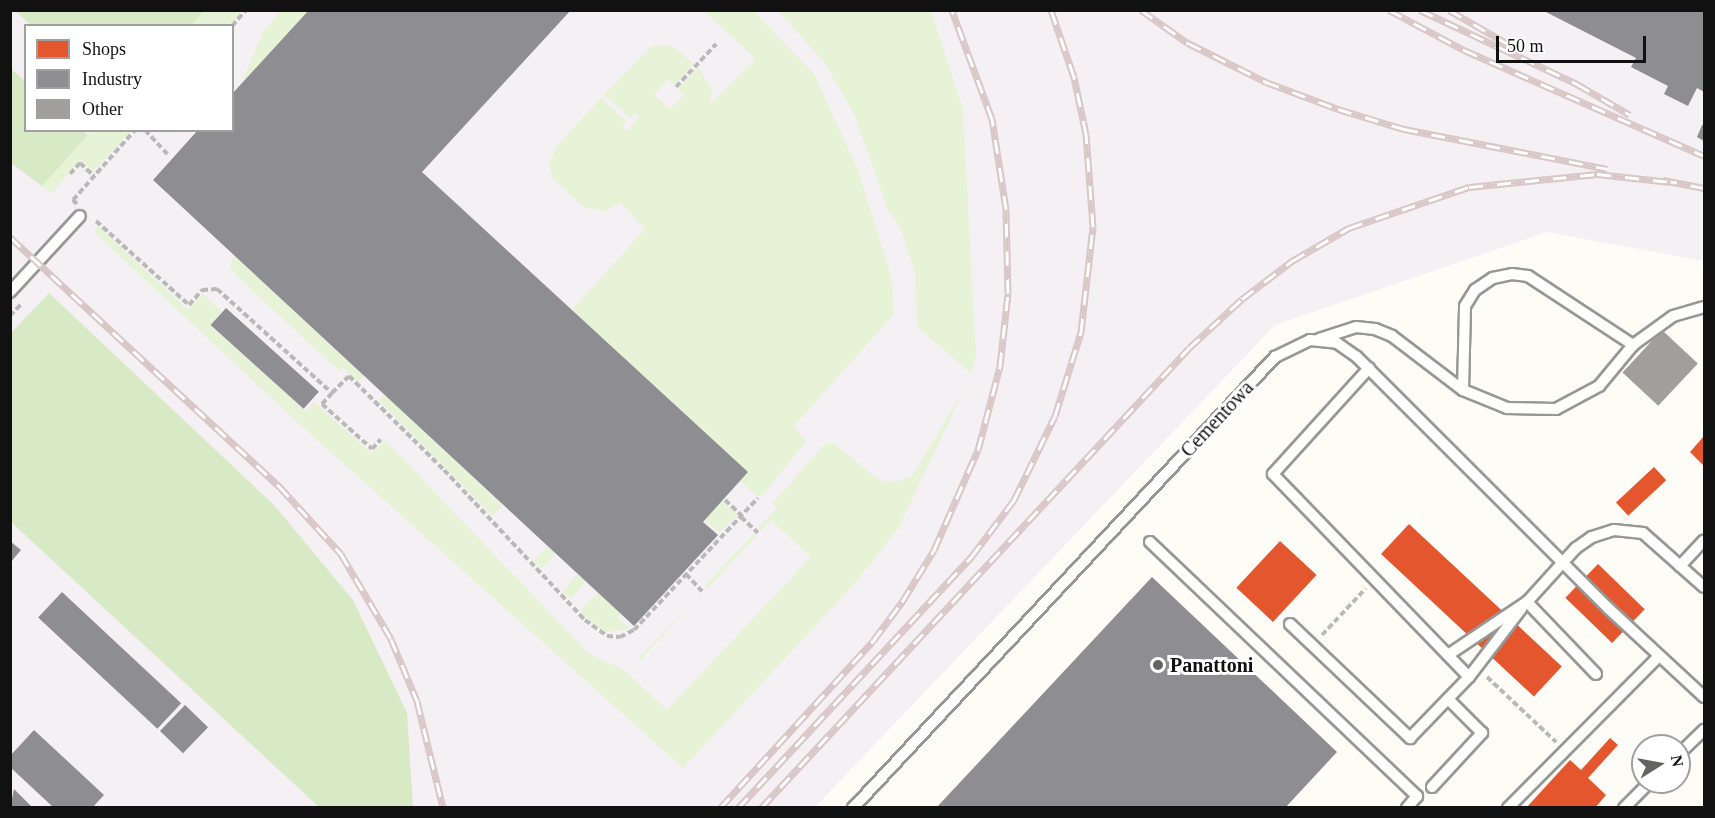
<!DOCTYPE html>
<style>
body{margin:0}
#map{position:relative;width:1715px;height:818px;overflow:hidden;background:#fdfcf7;font-family:Georgia,serif}
div>[style]{position:absolute}
.industrial>*{inset:0;background:#f5f0f3}
.green>*{inset:0;background:#e7f3d7;transform-origin:0 0}
.forest>*{inset:0;background:#d8eac5}
.shops>*{inset:0;background:#e4572e;transform-origin:0 0}
.industry>*{inset:0;background:#8d8d92;transform-origin:0 0}
.building>*{inset:0;background:#a19f9c;transform-origin:0 0}
.path>*{height:4px;margin-top:-2px;transform-origin:0;background:repeating-linear-gradient(90deg,#b9b9b8 0 6px,transparent 0 9px)}
.roads{filter:drop-shadow(2px 0 #979795) drop-shadow(-2px 0 #979795) drop-shadow(0 2px #979795) drop-shadow(0 -2px #979795)}
.lane>*{height:10px;margin:-5px;padding:0 5px;transform-origin:5px;border-radius:5px;background:#fffffe}
.rail>*{height:7px;margin-top:-3.5px;transform-origin:0;background:repeating-linear-gradient(90deg,#fff 0 14px,#d9c6c7 0 28px);box-sizing:border-box;border-block:2px solid #d9c6c7}
.dots>*{width:16px;height:16px;translate:-50% -50%;box-sizing:border-box;border:3px solid #fff;border-radius:50%}
span{translate:-50% -50%;white-space:nowrap;text-align:center;line-height:1.15;-webkit-text-stroke:6px #fff;paint-order:stroke}
.street-label{font-size:20px;color:#111}
.poi-label{font-size:20px;color:#111;font-weight:700}
.left{translate:0 -50%;text-align:left}
.frame{position:absolute;inset:0;border:12px solid #111;pointer-events:none}
.legend{position:absolute;left:24px;top:24px;width:210px;height:108px;box-sizing:border-box;background:#fff;border:2px solid #a0a0a0;margin:0;padding:8px 10px;list-style:none;font-size:18px;color:#111}
.legend li{display:flex;align-items:center;gap:12px;height:30px}
.legend b{width:30px;border:2px solid #a0a0a0}
.north{position:absolute;left:1631px;top:734px;width:60px;height:60px;box-sizing:border-box;background:#fff;border:2px solid #a0a0a0;border-radius:50%;rotate:79deg;font-size:16px;font-weight:700;line-height:24px;text-align:center;color:#111}
.north::after{content:'';display:block;margin:auto;width:21px;height:27px;background:#646362;clip-path:polygon(50% 0,100% 100%,50% 72%,0 100%)}
.scale{position:absolute;left:1496px;top:36px;width:150px;height:27px;box-sizing:border-box;border:3px solid #111;border-top:0;padding-left:8px;font-size:18px;line-height:21px;white-space:nowrap;color:#111;-webkit-text-stroke:4px #fff;paint-order:stroke}
</style>
<div id="map">
<div class="industrial">
<div style="clip-path:polygon(evenodd,10px 11px,1704px 11px,1704px 261px,1547px 232px,1275px 325px,815px 807px,11px 807px,10px 11px,26px 26px,232px 26px,232px 130px,26px 130px,26px 26px)"></div>
</div>
<div class="green">
<div style="clip-path:polygon(204px 11px,243px 11px,229px 25px,190px 26px)"></div>
<div style="clip-path:polygon(280px 11px,309px 11px,241px 84px,263px 32px)"></div>
<div style="clip-path:polygon(704px 11px,754px 11px,814px 74px,858px 170px,892px 279px,894px 314px,794px 426px,806px 441px,763px 495px,757px 496px,740px 481px,748px 472px,572px 310px,645px 229px,620px 202px,606px 211px,585px 208px,553px 179px,549px 164px,557px 146px,601px 98px,627px 122px,622px 127px,627px 131px,639px 117px,635px 113px,630px 118px,604px 94px,651px 46px,672px 46px,694px 64px,674px 85px,668px 79px,654px 95px,670px 109px,684px 95px,678px 89px,698px 67px,712px 89px,709px 105px,756px 59px)"></div>
<div style="clip-path:polygon(779px 11px,931px 11px,963px 108px,976px 358px,971px 373px,917px 327px,915px 273px,900px 227px,888px 211px,855px 116px,826px 65px)"></div>
<div style="clip-path:polygon(91px 131px,131px 131px,93px 171px,80px 159px,52px 194px,42px 186px)"></div>
<div style="clip-path:polygon(97px 225px,188px 310px,203px 294px,222px 311px,210px 325px,305px 411px,314px 402px,372px 454px,385px 440px,589px 654px,624px 670px,667px 710px,811px 557px,771px 520px,761px 531px,758px 528px,777px 508px,772px 504px,825px 444px,834px 444px,881px 481px,899px 481px,912px 476px,966px 386px,898px 529px,855px 583px,683px 768px,296px 421px,94px 232px)"></div>
<div style="clip-path:polygon(234px 255px,364px 376px,358px 382px,343px 368px,339px 371px,239px 278px,230px 266px)"></div>
<div style="clip-path:polygon(384px 394px,503px 505px,492px 516px,379px 400px)"></div>
<div style="clip-path:polygon(722px 501px,738px 515px,719px 532px,705px 520px)"></div>
<div style="clip-path:polygon(754px 534px,756px 536px,708px 588px,705px 585px)"></div>
<div style="left:547px;top:546px;width:11px;height:20px;rotate:41deg"></div>
<div style="left:577px;top:574px;width:11px;height:23px;rotate:38deg"></div>
<div style="clip-path:polygon(598px 592px,621px 614px,618px 618px,630px 629px,603px 632px,580px 611px)"></div>
<div style="clip-path:polygon(688px 608px,688px 609px,639px 661px,640px 656px)"></div>
</div>
<div class="forest">
<div style="clip-path:polygon(15px 11px,204px 11px,190px 26px,31px 25px)"></div>
<div style="clip-path:polygon(10px 68px,25px 81px,26px 130px,83px 131px,88px 135px,42px 186px,11px 163px)"></div>
<div style="clip-path:polygon(49px 293px,274px 505px,353px 600px,407px 713px,413px 807px,319px 807px,11px 522px,11px 333px)"></div>
</div>
<div class="shops">
<div style="clip-path:polygon(1704px 436px,1704px 466px,1690px 452px)"></div>
<div style="left:1654px;top:467px;width:18px;height:52px;rotate:47deg"></div>
<div style="left:1409px;top:524px;width:209px;height:41px;rotate:43deg"></div>
<div style="left:1280px;top:541px;width:50px;height:64px;rotate:43deg"></div>
<div style="left:1598px;top:564px;width:65px;height:47px;rotate:44deg"></div>
<div style="clip-path:polygon(1610px 738px,1618px 745px,1588px 778px,1606px 795px,1595px 808px,1526px 808px,1570px 760px,1581px 770px)"></div>
</div>
<div class="industry">
<div style="clip-path:polygon(309px 10px,571px 10px,422px 172px,748px 472px,703px 522px,718px 535px,634px 626px,153px 180px,198px 130px,232px 130px,232px 94px)"></div>
<div style="clip-path:polygon(1542px 10px,1704px 10px,1704px 92px,1697px 88px,1688px 106px,1664px 94px,1668px 86px,1631px 67px,1636px 58px)"></div>
<div style="clip-path:polygon(1702px 125px,1704px 126px,1704px 141px,1697px 137px)"></div>
<div style="left:226px;top:308px;width:125px;height:23px;rotate:42deg"></div>
<div style="clip-path:polygon(10px 541px,21px 550px,10px 563px)"></div>
<div style="clip-path:polygon(1152px 577px,1337px 752px,1285px 808px,936px 808px)"></div>
<div style="left:62px;top:592px;width:163px;height:35px;rotate:43deg"></div>
<div style="left:185px;top:705px;width:32px;height:36px;rotate:44deg"></div>
<div style="clip-path:polygon(34px 730px,104px 795px,92px 808px,54px 808px,10px 767px,10px 756px)"></div>
<div style="clip-path:polygon(14px 789px,33px 808px,10px 808px)"></div>
</div>
<div class="building">
<div style="left:1662px;top:330px;width:49px;height:58px;rotate:43deg"></div>
</div>
<div class="path">
<div style="left:232px;top:26px;width:21px;rotate:-49deg"></div>
<div style="left:676px;top:87px;width:59px;rotate:-47.1deg"></div>
<div style="left:145px;top:130px;width:34px;rotate:47deg"></div>
<div style="left:70px;top:174px;width:15px;rotate:-48deg"></div>
<div style="left:80px;top:163px;width:19px;rotate:43deg"></div>
<div style="left:77px;top:204px;width:6px;rotate:-135deg"></div>
<div style="left:73px;top:200px;width:94px;rotate:-48.5deg"></div>
<div style="left:96px;top:221px;width:125px;rotate:42.1deg"></div>
<div style="left:189px;top:305px;width:20px;rotate:-49deg"></div>
<div style="left:202px;top:290px;width:15px;rotate:-4deg"></div>
<div style="left:217px;top:289px;width:155px;rotate:42.1deg"></div>
<div style="left:332px;top:393px;width:15px;rotate:132deg"></div>
<div style="left:322px;top:404px;width:67px;rotate:42deg"></div>
<div style="left:372px;top:449px;width:13px;rotate:-48deg"></div>
<div style="left:10px;top:316px;width:18px;rotate:-47deg"></div>
<div style="left:332px;top:393px;width:24px;rotate:-45deg"></div>
<div style="left:349px;top:376px;width:134px;rotate:44.7deg"></div>
<div style="left:444px;top:470px;width:206px;rotate:46.8deg"></div>
<div style="left:585px;top:620px;width:27px;rotate:36deg"></div>
<div style="left:607px;top:636px;width:13px;rotate:4deg"></div>
<div style="left:620px;top:637px;width:16px;rotate:-27deg"></div>
<div style="left:634px;top:630px;width:181px;rotate:-46.8deg"></div>
<div style="left:725px;top:500px;width:23px;rotate:43deg"></div>
<div style="left:741px;top:517px;width:23px;rotate:43deg"></div>
<div style="left:686px;top:574px;width:25px;rotate:47deg"></div>
<div style="left:1322px;top:635px;width:64px;rotate:-46.9deg"></div>
<div style="left:1487px;top:677px;width:95px;rotate:43.3deg"></div>
</div>
<div class="roads">
<div class="lane">
<div style="left:10px;top:292px;width:103px;rotate:-47.4deg"></div>
<div style="left:1319px;top:339px;width:39px;rotate:-18deg"></div>
<div style="left:1356px;top:327px;width:19px;rotate:6deg"></div>
<div style="left:1375px;top:329px;width:18px;rotate:22deg"></div>
<div style="left:1392px;top:336px;width:89px;rotate:37.3deg"></div>
<div style="left:1463px;top:390px;width:48px;rotate:22.2deg"></div>
<div style="left:1507px;top:408px;width:49px;rotate:1.2deg"></div>
<div style="left:1556px;top:409px;width:49px;rotate:-28.1deg"></div>
<div style="left:1599px;top:386px;width:53px;rotate:-50.3deg"></div>
<div style="left:1633px;top:345px;width:49px;rotate:-35.9deg"></div>
<div style="left:1673px;top:316px;width:32px;rotate:-16deg"></div>
<div style="left:1463px;top:390px;width:84px;rotate:-88.6deg"></div>
<div style="left:1465px;top:306px;width:19px;rotate:-58deg"></div>
<div style="left:1475px;top:290px;width:22px;rotate:-34deg"></div>
<div style="left:1493px;top:278px;width:19px;rotate:-12deg"></div>
<div style="left:1512px;top:274px;width:16px;rotate:7deg"></div>
<div style="left:1528px;top:276px;width:126px;rotate:33.3deg"></div>
<div style="left:1150px;top:542px;width:369px;rotate:43.6deg"></div>
<div style="left:1417px;top:796px;width:16px;rotate:130deg"></div>
<div style="left:1680px;top:566px;width:35px;rotate:-47deg"></div>
<div style="left:1290px;top:624px;width:166px;rotate:43.5deg"></div>
<div style="left:1410px;top:738px;width:85px;rotate:-46deg"></div>
<div style="left:1469px;top:677px;width:282px;rotate:-134deg"></div>
<div style="left:1273px;top:474px;width:143px;rotate:-47.8deg"></div>
<div style="left:1448px;top:655px;width:95px;rotate:-33.9deg"></div>
<div style="left:1596px;top:674px;width:100px;rotate:-133.8deg"></div>
<div style="left:1527px;top:602px;width:73px;rotate:-47.8deg"></div>
<div style="left:1576px;top:548px;width:19px;rotate:-35deg"></div>
<div style="left:1592px;top:537px;width:23px;rotate:-18deg"></div>
<div style="left:1614px;top:530px;width:29px;rotate:6deg"></div>
<div style="left:1643px;top:533px;width:81px;rotate:41.5deg"></div>
<div style="left:1469px;top:677px;width:86px;rotate:-52.6deg"></div>
<div style="left:1679px;top:754px;width:35px;rotate:-44deg"></div>
<div style="left:1432px;top:787px;width:74px;rotate:-47.2deg"></div>
<div style="left:1482px;top:733px;width:48px;rotate:-135deg"></div>
<div style="left:853px;top:808px;width:618px;rotate:-46.9deg"></div>
<div style="left:1275px;top:357px;width:39px;rotate:-26deg"></div>
<div style="left:1310px;top:340px;width:27px;rotate:6deg"></div>
<div style="left:1337px;top:343px;width:24px;rotate:35deg"></div>
<div style="left:1357px;top:357px;width:355px;rotate:45deg"></div>
<div style="left:1608px;top:608px;width:131px;rotate:42.8deg"></div>
<div style="left:1508px;top:808px;width:214px;rotate:-45.2deg"></div>
<div style="left:1624px;top:808px;width:37px;rotate:-45deg"></div>
</div>
</div>
<div class="rail">
<div style="left:1141px;top:10px;width:57px;rotate:35.1deg"></div>
<div style="left:1188px;top:43px;width:87px;rotate:26.6deg"></div>
<div style="left:1266px;top:82px;width:77px;rotate:20.6deg"></div>
<div style="left:1338px;top:109px;width:69px;rotate:16.9deg"></div>
<div style="left:1404px;top:129px;width:207px;rotate:11.1deg"></div>
<div style="left:1389px;top:10px;width:85px;rotate:28.1deg"></div>
<div style="left:1464px;top:50px;width:262px;rotate:23.8deg"></div>
<div style="left:1420px;top:10px;width:174px;rotate:25.2deg"></div>
<div style="left:1577px;top:84px;width:61px;rotate:30.3deg"></div>
<div style="left:1449px;top:10px;width:82px;rotate:30deg"></div>
<div style="left:1663px;top:180px;width:42px;rotate:11deg"></div>
<div style="left:10px;top:237px;width:367px;rotate:42.8deg"></div>
<div style="left:279px;top:486px;width:92px;rotate:47.6deg"></div>
<div style="left:341px;top:554px;width:99px;rotate:59.5deg"></div>
<div style="left:391px;top:639px;width:67px;rotate:67.2deg"></div>
<div style="left:417px;top:701px;width:110px;rotate:76.3deg"></div>
<div style="left:720px;top:808px;width:226px;rotate:-47.5deg"></div>
<div style="left:873px;top:641px;width:49px;rotate:-53.4deg"></div>
<div style="left:902px;top:602px;width:61px;rotate:-58.4deg"></div>
<div style="left:934px;top:550px;width:109px;rotate:-66.3deg"></div>
<div style="left:978px;top:450px;width:87px;rotate:-75.3deg"></div>
<div style="left:1000px;top:366px;width:73px;rotate:-83.7deg"></div>
<div style="left:1008px;top:293px;width:84px;rotate:-91.4deg"></div>
<div style="left:1006px;top:209px;width:91px;rotate:-98.8deg"></div>
<div style="left:992px;top:119px;width:116px;rotate:-110.2deg"></div>
<div style="left:738px;top:808px;width:344px;rotate:-47.1deg"></div>
<div style="left:972px;top:556px;width:70px;rotate:-53.1deg"></div>
<div style="left:1014px;top:500px;width:93px;rotate:-64deg"></div>
<div style="left:1055px;top:416px;width:88px;rotate:-72.8deg"></div>
<div style="left:1081px;top:332px;width:106px;rotate:-83.5deg"></div>
<div style="left:1093px;top:227px;width:93px;rotate:-94.3deg"></div>
<div style="left:1086px;top:134px;width:58px;rotate:-101.9deg"></div>
<div style="left:1074px;top:77px;width:71px;rotate:-108.9deg"></div>
<div style="left:761px;top:808px;width:628px;rotate:-47.06deg"></div>
<div style="left:1189px;top:348px;width:72px;rotate:-42.8deg"></div>
<div style="left:1242px;top:299px;width:63px;rotate:-37.2deg"></div>
<div style="left:1292px;top:261px;width:66px;rotate:-30.1deg"></div>
<div style="left:1349px;top:228px;width:127px;rotate:-18.9deg"></div>
<div style="left:1469px;top:187px;width:129px;rotate:-5.8deg"></div>
<div style="left:1597px;top:174px;width:74px;rotate:6.2deg"></div>
</div>
<div class="dots">
<div style="left:1158px;top:665px;background:#646362"></div>
</div>
<div class="street-label">
<span style="left:1217px;top:419px;rotate:-47deg">Cementowa</span>
</div>
<div class="poi-label">
<span class="left" style="left:1170px;top:665px">Panattoni</span>
</div>
<div class="frame"></div>
<ul class="legend">
<li><b style="height:16px;background:#e4572e"></b>Shops</li>
<li><b style="height:16px;background:#8d8d92"></b>Industry</li>
<li><b style="height:16px;background:#a19f9c"></b>Other</li>
</ul>
<div class="north">N</div>
<div class="scale">50 m</div>
</div>
